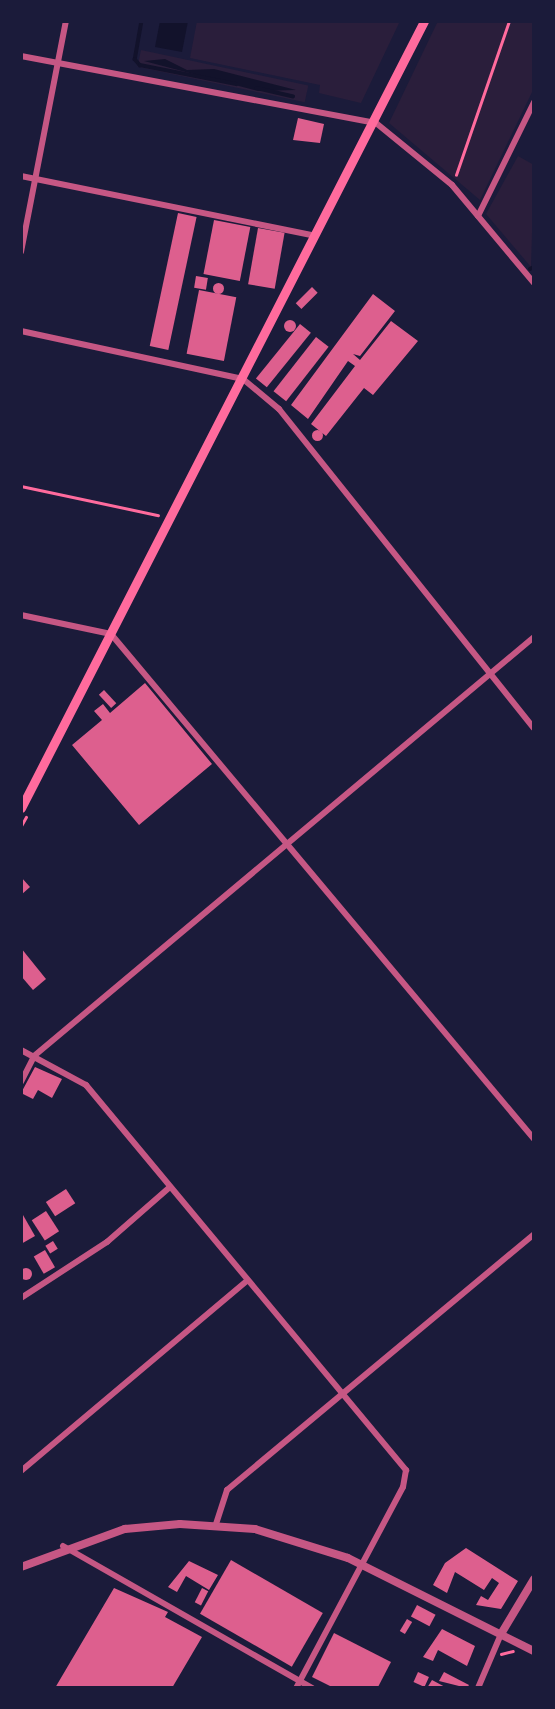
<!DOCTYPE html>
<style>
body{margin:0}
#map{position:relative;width:555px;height:1709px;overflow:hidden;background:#1b1b3a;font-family:"Open Sans",sans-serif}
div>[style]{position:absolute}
.green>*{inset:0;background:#2a1e3b;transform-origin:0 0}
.water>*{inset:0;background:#12122b}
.stream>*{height:3.5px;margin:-1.75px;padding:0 1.75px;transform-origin:1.75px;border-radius:1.75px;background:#12122b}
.building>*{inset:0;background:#dd5f8e;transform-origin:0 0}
.round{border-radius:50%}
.path>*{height:2.5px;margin:-1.25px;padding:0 1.25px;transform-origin:1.25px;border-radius:1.25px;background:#ff6b9d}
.minor>*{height:6px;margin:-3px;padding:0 3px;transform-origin:3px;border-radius:3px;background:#c65784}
.tertiary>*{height:8px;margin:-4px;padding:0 4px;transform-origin:4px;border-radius:4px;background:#c65784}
.secondary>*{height:9px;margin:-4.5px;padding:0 4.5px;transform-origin:4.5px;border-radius:4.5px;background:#ff6b9d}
span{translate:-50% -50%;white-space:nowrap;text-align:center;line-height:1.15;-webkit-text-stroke:7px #1b1b3a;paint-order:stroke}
.frame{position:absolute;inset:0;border:23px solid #1b1b3a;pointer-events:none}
</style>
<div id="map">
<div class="green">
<div style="clip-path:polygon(197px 21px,400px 21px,361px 103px,319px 93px,320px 85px,190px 58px)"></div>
<div style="clip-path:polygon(438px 21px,534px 21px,534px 88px,480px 200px,389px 123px)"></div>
<div style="left:141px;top:50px;width:171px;height:17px;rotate:12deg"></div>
<div style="clip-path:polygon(518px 156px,534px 165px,531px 267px,486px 214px)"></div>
</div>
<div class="water">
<div style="clip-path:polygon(160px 21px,188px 21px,182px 52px,155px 47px)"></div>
<div style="clip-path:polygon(165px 59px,187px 70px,214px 69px,296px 90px,258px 91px,144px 61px)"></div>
</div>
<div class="stream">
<div style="left:142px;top:21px;width:39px;rotate:100deg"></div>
<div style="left:135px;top:59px;width:8px;rotate:50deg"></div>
<div style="left:140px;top:65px;width:98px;rotate:11.2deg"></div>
<div style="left:257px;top:88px;width:37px;rotate:13deg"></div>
<div style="left:530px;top:269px;width:4px;rotate:-27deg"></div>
</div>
<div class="building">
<div style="clip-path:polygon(298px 118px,324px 124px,320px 143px,293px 140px)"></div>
<div style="left:178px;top:213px;width:19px;height:136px;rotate:12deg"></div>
<div style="left:214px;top:220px;width:37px;height:55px;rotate:11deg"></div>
<div style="left:258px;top:228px;width:27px;height:57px;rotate:10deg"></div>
<div style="left:196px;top:276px;width:12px;height:12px;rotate:9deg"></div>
<div class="round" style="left:212.5px;top:282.5px;width:11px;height:11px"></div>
<div style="left:312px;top:287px;width:8px;height:23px;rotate:45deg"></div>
<div style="left:199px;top:290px;width:38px;height:65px;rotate:11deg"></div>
<div style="clip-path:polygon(373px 294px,395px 311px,360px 356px,353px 354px,360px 360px,391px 321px,418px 341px,373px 395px,364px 388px,326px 436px,311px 424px,355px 366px,348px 361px,308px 419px,291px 405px)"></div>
<div class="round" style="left:284px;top:320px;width:12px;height:12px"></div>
<div style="left:300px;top:324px;width:14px;height:70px;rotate:39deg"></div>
<div style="left:316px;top:337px;width:16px;height:69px;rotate:38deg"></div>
<div class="round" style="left:311.5px;top:429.5px;width:11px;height:11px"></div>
<div style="clip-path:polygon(145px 683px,212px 764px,139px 825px,72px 745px,102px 720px,94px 711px,103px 704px,110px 713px)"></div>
<div style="left:104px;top:690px;width:18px;height:7px;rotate:47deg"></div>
<div style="clip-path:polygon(21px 877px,30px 887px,21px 895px)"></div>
<div style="clip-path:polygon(21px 948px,46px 979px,33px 990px,21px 976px)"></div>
<div style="clip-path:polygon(35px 1067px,62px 1079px,52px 1098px,38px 1090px,33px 1099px,21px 1093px)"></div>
<div style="left:66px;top:1189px;width:17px;height:24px;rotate:57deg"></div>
<div style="left:46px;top:1211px;width:24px;height:17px;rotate:57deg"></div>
<div style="clip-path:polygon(23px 1215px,35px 1236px,21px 1244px,21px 1216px)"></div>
<div style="left:53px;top:1241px;width:9px;height:9px;rotate:58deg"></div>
<div style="left:45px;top:1250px;width:20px;height:13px;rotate:60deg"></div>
<div class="round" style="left:20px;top:1268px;width:12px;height:12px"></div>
<div style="clip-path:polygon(466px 1548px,518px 1581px,501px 1609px,476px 1605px,481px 1596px,488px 1600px,499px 1583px,492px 1578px,484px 1590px,455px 1572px,447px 1593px,433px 1585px,445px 1563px)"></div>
<div style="left:231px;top:1560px;width:106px;height:62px;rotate:30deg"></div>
<div style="clip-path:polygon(189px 1561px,218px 1575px,209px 1590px,186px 1576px,177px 1592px,168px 1587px)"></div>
<div style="clip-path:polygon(114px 1588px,168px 1612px,165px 1617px,202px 1637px,172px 1688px,55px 1688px)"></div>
<div style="left:202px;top:1588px;width:7px;height:16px;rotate:27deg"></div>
<div style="left:417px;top:1605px;width:21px;height:13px;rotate:28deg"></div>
<div style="left:407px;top:1619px;width:6px;height:14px;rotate:31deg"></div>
<div style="clip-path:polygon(442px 1629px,475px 1646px,467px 1666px,438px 1650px,433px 1661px,423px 1657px)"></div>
<div style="clip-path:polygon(334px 1633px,391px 1662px,378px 1687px,334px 1688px,312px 1677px)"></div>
<div style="left:418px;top:1672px;width:12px;height:11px;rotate:24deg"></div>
<div style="clip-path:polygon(444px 1672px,469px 1685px,467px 1688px,439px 1681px)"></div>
<div style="clip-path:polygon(432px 1680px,447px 1688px,427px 1688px)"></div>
</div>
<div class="path">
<div style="left:456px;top:175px;width:163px;rotate:-71deg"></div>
<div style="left:21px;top:486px;width:140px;rotate:12deg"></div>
<div style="left:21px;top:826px;width:10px;rotate:-61deg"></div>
<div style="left:501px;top:1654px;width:12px;rotate:-14deg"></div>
</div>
<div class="minor">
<div style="left:21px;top:56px;width:361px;rotate:10.7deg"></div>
<div style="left:376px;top:123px;width:98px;rotate:39.2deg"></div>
<div style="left:452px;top:185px;width:128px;rotate:50.1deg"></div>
<div style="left:21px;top:176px;width:300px;rotate:11.5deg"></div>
<div style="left:478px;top:216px;width:127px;rotate:-63.8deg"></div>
<div style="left:21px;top:252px;width:235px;rotate:-79deg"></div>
<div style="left:21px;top:331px;width:227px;rotate:12.2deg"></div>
<div style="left:243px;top:379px;width:47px;rotate:39.8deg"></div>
<div style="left:279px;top:409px;width:408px;rotate:51.4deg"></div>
<div style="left:21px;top:615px;width:92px;rotate:11.9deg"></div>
<div style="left:111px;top:634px;width:659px;rotate:50.05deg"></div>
<div style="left:21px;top:1050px;width:74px;rotate:28.3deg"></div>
<div style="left:86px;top:1085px;width:501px;rotate:50.27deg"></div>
<div style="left:406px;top:1470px;width:17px;rotate:100deg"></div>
<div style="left:403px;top:1487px;width:228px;rotate:118deg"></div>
<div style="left:21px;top:1082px;width:29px;rotate:-63deg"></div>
<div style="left:34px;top:1056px;width:652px;rotate:-39.96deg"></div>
<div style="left:21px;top:1298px;width:103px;rotate:-33.1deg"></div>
<div style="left:107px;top:1242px;width:82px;rotate:-41.1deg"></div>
<div style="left:21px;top:1471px;width:295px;rotate:-40.1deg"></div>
<div style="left:216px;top:1524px;width:36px;rotate:-72deg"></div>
<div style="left:227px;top:1490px;width:400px;rotate:-39.8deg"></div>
<div style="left:63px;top:1546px;width:287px;rotate:29.7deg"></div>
<div style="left:478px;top:1688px;width:59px;rotate:-66.9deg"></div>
</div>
<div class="tertiary">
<div style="left:21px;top:1567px;width:111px;rotate:-20.1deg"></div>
<div style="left:125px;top:1529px;width:55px;rotate:-5.2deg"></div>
<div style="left:180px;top:1524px;width:75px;rotate:3.8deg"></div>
<div style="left:255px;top:1529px;width:97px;rotate:17.3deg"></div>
<div style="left:348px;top:1558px;width:208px;rotate:26.6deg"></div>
<div style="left:501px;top:1634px;width:64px;rotate:-59deg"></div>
</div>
<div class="secondary">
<div style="left:21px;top:808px;width:884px;rotate:-62.88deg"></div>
</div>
<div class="frame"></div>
</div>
